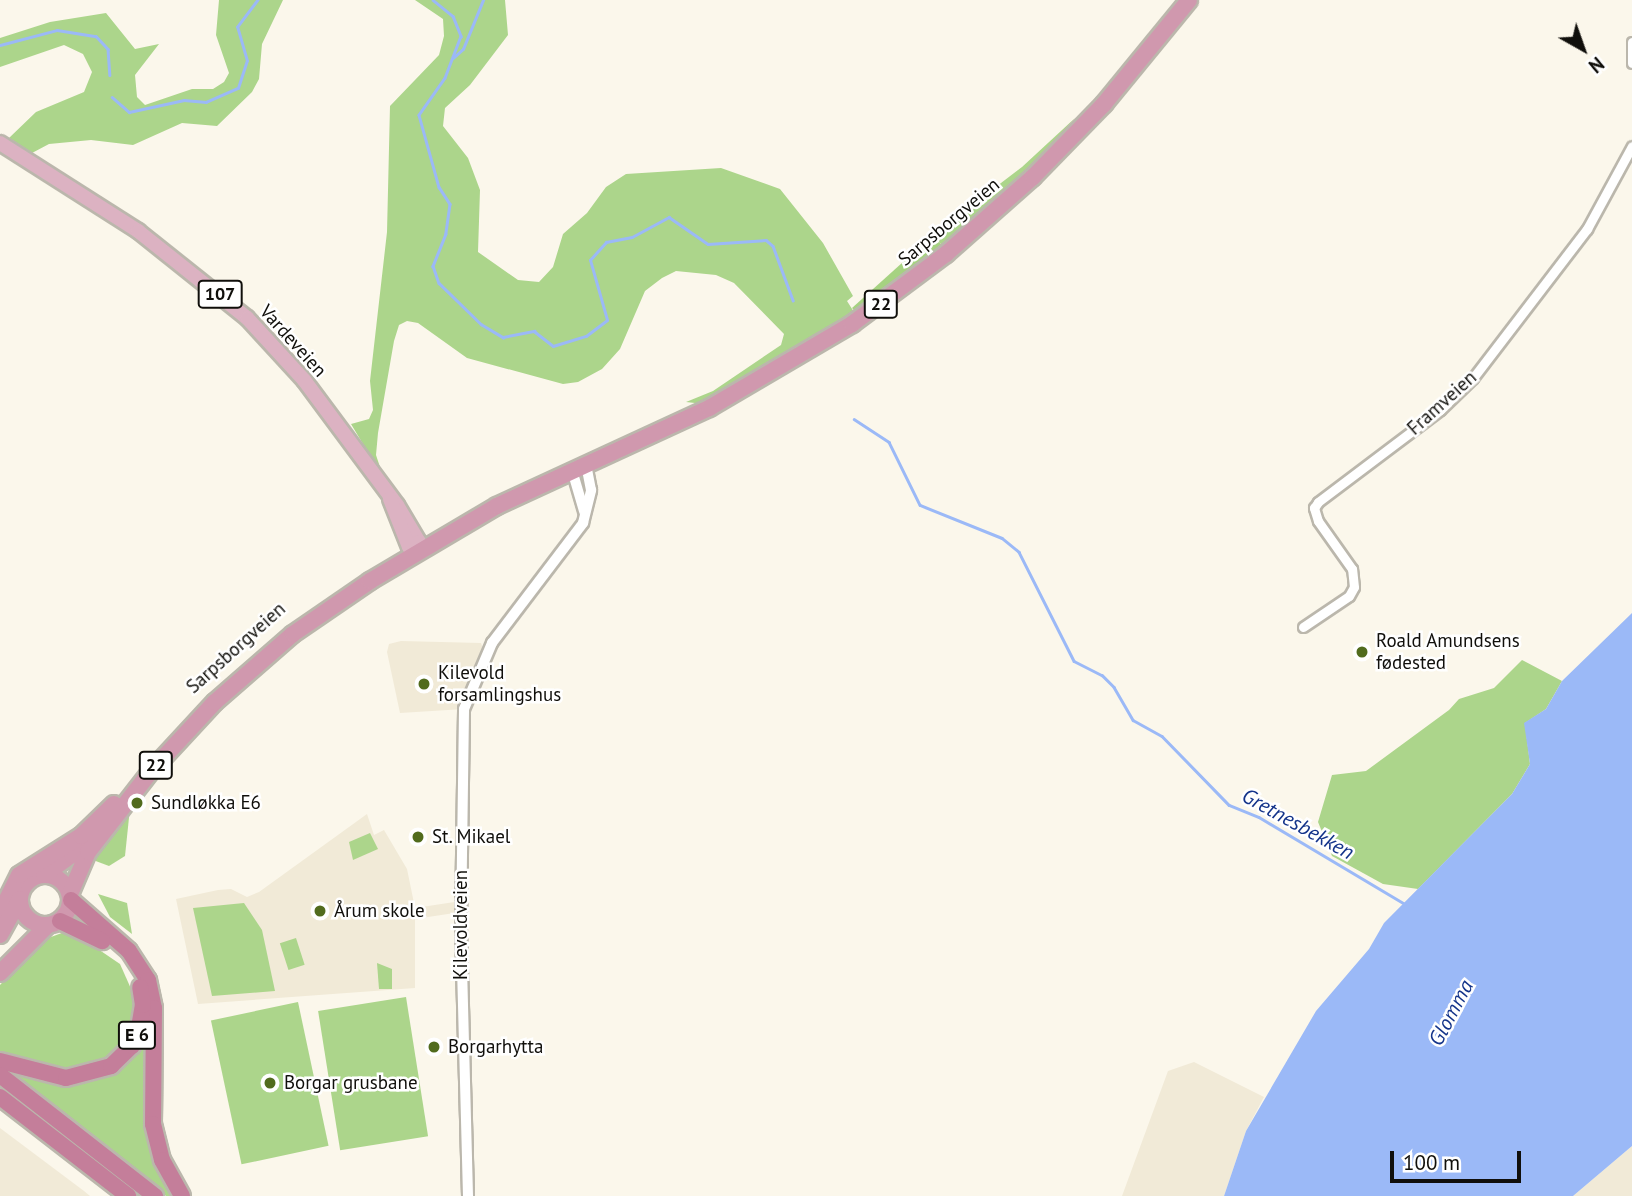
<!DOCTYPE html>
<meta charset="utf-8">
<style>
body{margin:0}
#map{position:relative;width:1632px;height:1196px;overflow:hidden;background:#fbf7eb;font-family:"PT Sans",sans-serif}
div>[style]{position:absolute}
.built>*{inset:0;background:#f1ead7}
.green>*{inset:0;background:#acd58b;transform-origin:0 0}
.forest>*{inset:0;background:#a6d281;transform-origin:0 0}
.water>*{inset:0;background:#9bb9f7}
.stream>*{height:2.5px;margin:-1.25px;padding:0 1.25px;transform-origin:1.25px;border-radius:1.25px;background:#9bb9f7}
.roads{filter:drop-shadow(2px 0 #bbb7ac) drop-shadow(-2px 0 #bbb7ac) drop-shadow(0 2px #bbb7ac) drop-shadow(0 -2px #bbb7ac)}
.minor>*{height:9px;margin:-4.5px;padding:0 4.5px;transform-origin:4.5px;border-radius:4.5px;background:#fff}
.tertiary>*{height:10px;margin:-5px;padding:0 5px;transform-origin:5px;border-radius:5px;background:#fff}
.primary>*{height:14px;margin:-7px;padding:0 7px;transform-origin:7px;border-radius:7px;background:#dcb2c2}
.trunk>*{height:16px;margin:-8px;padding:0 8px;transform-origin:8px;border-radius:8px;background:#d098ae}
.trunk>.ring{margin:-8px;padding:0;box-sizing:content-box;background:none;border:16px solid #d098ae;border-radius:50%}
.motorway>*{height:16px;margin:-8px;padding:0 8px;transform-origin:8px;border-radius:8px;background:#c47e9a}
.dots>*{width:19px;height:19px;translate:-50% -50%;box-sizing:border-box;border:4px solid #fff;border-radius:50%}
span{translate:-50% -50%;white-space:nowrap;text-align:center;line-height:1.15;-webkit-text-stroke:5px #fff;paint-order:stroke}
.shield-label span{padding:2px 5px;background:#fff;border:2px solid;border-radius:5px;-webkit-text-stroke-width:0}
.shield-label{font-size:18px;color:#100f0b;font-weight:700}
.street-label{font-size:19px;color:#100f0b}
.poi-label{font-size:19px;color:#100f0b}
.left{translate:0 -50%;text-align:left}
.water-label{font-size:21px;color:#14348a;font-style:italic}
.north{position:absolute;left:1548px;top:14px;width:70px;height:70px;-webkit-text-stroke:5px #fff;paint-order:stroke;rotate:140deg;font-size:19px;font-weight:700;line-height:28px;text-align:center;color:#100f0b}
.north::after{content:'';display:block;margin:auto;width:24px;height:32px;background:#100f0b;clip-path:polygon(50% 0,100% 100%,50% 72%,0 100%)}
.scale{position:absolute;left:1390px;top:1151px;width:131px;height:32px;box-sizing:border-box;border:4px solid #100f0b;border-top:0;padding-left:9px;font-size:21px;line-height:24px;white-space:nowrap;color:#100f0b;-webkit-text-stroke:5px #fff;paint-order:stroke}
</style>
<div id="map">
<div class="built">
<div style="clip-path:polygon(401px 641px,481px 643px,485px 655px,464px 709px,400px 713px,387px 652px,389px 644px)"></div>
<div style="clip-path:polygon(367px 814px,374px 835px,384px 830px,407px 869px,415px 908px,461px 901px,461px 912px,415px 919px,415px 988px,198px 1004px,176px 899px,218px 890px,231px 889px,247px 897px,259px 892px)"></div>
<div style="clip-path:polygon(1194px 1062px,1264px 1097px,1246px 1131px,1224px 1196px,1122px 1196px,1168px 1071px)"></div>
<div style="clip-path:polygon(0 1128px,84px 1191px,90px 1196px,0 1196px)"></div>
<div style="clip-path:polygon(1632px 1146px,1632px 1196px,1573px 1196px)"></div>
</div>
<div class="green">
<div style="clip-path:polygon(219px 0,283px 0,262px 44px,259px 79px,252px 92px,217px 126px,182px 123px,133px 145px,91px 140px,49px 144px,32px 153px,9px 138px,36px 112px,84px 92px,92px 72px,83px 54px,64px 45px,0 67px,0 38px,50px 22px,106px 13px,135px 49px,159px 44px,135px 75px,137px 97px,145px 105px,192px 89px,213px 89px,224px 82px,229px 73px,216px 35px)"></div>
<div style="clip-path:polygon(415px 0,505px 0,508px 35px,470px 85px,445px 108px,443px 126px,468px 158px,480px 190px,478px 252px,518px 280px,539px 282px,553px 267px,563px 234px,587px 213px,606px 187px,626px 174px,721px 168px,780px 189px,823px 243px,853px 296px,847px 301px,854px 312px,704px 404px,686px 402px,713px 391px,781px 345px,784px 334px,734px 283px,716px 275px,676px 271px,662px 278px,645px 291px,620px 349px,602px 369px,578px 382px,563px 384px,467px 358px,418px 323px,407px 321px,399px 325px,394px 341px,378px 433px,376px 455px,384px 479px,351px 424px,369px 419px,373px 410px,370px 381px,387px 232px,390px 106px,439px 55px,444px 36px,443px 19px)"></div>
<div style="clip-path:polygon(1075px 118px,1029px 172px,942px 245px,933px 235px,1022px 167px)"></div>
<div style="clip-path:polygon(1522px 660px,1562px 681px,1546px 709px,1525px 723px,1530px 764px,1512px 794px,1418px 889px,1383px 884px,1332px 856px,1318px 822px,1332px 775px,1366px 771px,1449px 710px,1459px 699px,1494px 688px)"></div>
<div style="clip-path:polygon(130px 808px,125px 856px,109px 866px,93px 860px)"></div>
<div style="clip-path:polygon(370px 833px,378px 849px,353px 860px,349px 842px)"></div>
<div style="clip-path:polygon(98px 894px,127px 903px,132px 934px,110px 917px)"></div>
<div style="clip-path:polygon(244px 903px,262px 930px,275px 991px,212px 996px,193px 908px)"></div>
<div style="clip-path:polygon(70px 930px,120px 964px,136px 1000px,134px 1028px,116px 1057px,76px 1073px,0 1054px,0 985px,40px 941px)"></div>
<div style="left:296px;top:938px;width:28px;height:17px;rotate:72deg"></div>
<div style="clip-path:polygon(377px 963px,392px 969px,392px 989px,379px 989px)"></div>
<div style="left:406px;top:997px;width:141px;height:89px;rotate:81deg"></div>
<div style="left:298px;top:1002px;width:147px;height:89px;rotate:78deg"></div>
<div style="clip-path:polygon(143px 1032px,147px 1034px,146px 1118px,152px 1151px,176px 1196px,166px 1196px,6px 1068px,82px 1081px)"></div>
</div>
<div class="forest">
<div style="left:933px;top:235px;width:13px;height:109px;rotate:48deg"></div>
</div>
<div class="water">
<div style="clip-path:polygon(1632px 613px,1632px 1146px,1573px 1196px,1224px 1196px,1246px 1131px,1316px 1011px,1369px 949px,1384px 923px,1512px 794px,1530px 764px,1524px 723px,1546px 709px,1562px 681px)"></div>
</div>
<div class="stream">
<div style="left:433px;top:0;width:26px;rotate:39deg"></div>
<div style="left:453px;top:16px;width:22px;rotate:68deg"></div>
<div style="left:461px;top:36px;width:45px;rotate:110.9deg"></div>
<div style="left:445px;top:78px;width:45px;rotate:125.1deg"></div>
<div style="left:419px;top:115px;width:75px;rotate:74.5deg"></div>
<div style="left:439px;top:187px;width:20px;rotate:57deg"></div>
<div style="left:450px;top:204px;width:30px;rotate:98deg"></div>
<div style="left:446px;top:234px;width:35px;rotate:112deg"></div>
<div style="left:433px;top:266px;width:18px;rotate:71deg"></div>
<div style="left:439px;top:283px;width:59px;rotate:44.3deg"></div>
<div style="left:481px;top:324px;width:26px;rotate:31deg"></div>
<div style="left:503px;top:337px;width:32px;rotate:-11deg"></div>
<div style="left:534px;top:331px;width:24px;rotate:38deg"></div>
<div style="left:553px;top:346px;width:34px;rotate:-17deg"></div>
<div style="left:586px;top:336px;width:26px;rotate:-37deg"></div>
<div style="left:607px;top:320px;width:62px;rotate:-105.8deg"></div>
<div style="left:590px;top:260px;width:24px;rotate:-48deg"></div>
<div style="left:606px;top:242px;width:26px;rotate:-11deg"></div>
<div style="left:632px;top:237px;width:42px;rotate:-28.4deg"></div>
<div style="left:669px;top:217px;width:47px;rotate:34.7deg"></div>
<div style="left:708px;top:244px;width:58px;rotate:-3.9deg"></div>
<div style="left:766px;top:240px;width:9px;rotate:41deg"></div>
<div style="left:773px;top:246px;width:58px;rotate:69.7deg"></div>
<div style="left:0;top:45px;width:59px;rotate:-14.7deg"></div>
<div style="left:57px;top:30px;width:39px;rotate:9deg"></div>
<div style="left:96px;top:36px;width:18px;rotate:47deg"></div>
<div style="left:108px;top:49px;width:26px;rotate:86deg"></div>
<div style="left:453px;top:58px;width:13px;rotate:-42deg"></div>
<div style="left:463px;top:49px;width:53px;rotate:-67.8deg"></div>
<div style="left:112px;top:97px;width:23px;rotate:41deg"></div>
<div style="left:129px;top:112px;width:56px;rotate:-12.3deg"></div>
<div style="left:184px;top:100px;width:22px;rotate:5deg"></div>
<div style="left:206px;top:102px;width:35px;rotate:-24deg"></div>
<div style="left:238px;top:88px;width:28px;rotate:-72deg"></div>
<div style="left:247px;top:61px;width:35px;rotate:-106deg"></div>
<div style="left:237px;top:27px;width:34px;rotate:-53deg"></div>
<div style="left:854px;top:419px;width:42px;rotate:33.3deg"></div>
<div style="left:889px;top:442px;width:70px;rotate:63.8deg"></div>
<div style="left:920px;top:505px;width:88px;rotate:21.9deg"></div>
<div style="left:1002px;top:538px;width:22px;rotate:39deg"></div>
<div style="left:1019px;top:552px;width:122px;rotate:63.2deg"></div>
<div style="left:1074px;top:661px;width:31px;rotate:27deg"></div>
<div style="left:1102px;top:675px;width:17px;rotate:45deg"></div>
<div style="left:1114px;top:687px;width:38px;rotate:60deg"></div>
<div style="left:1133px;top:720px;width:33px;rotate:29deg"></div>
<div style="left:1162px;top:736px;width:96px;rotate:45.8deg"></div>
<div style="left:1229px;top:805px;width:32px;rotate:22deg"></div>
<div style="left:1259px;top:817px;width:170px;rotate:30.8deg"></div>
</div>
<div class="roads">
<div class="minor">
<div style="left:1632px;top:42px;width:21px;rotate:90deg"></div>
<div style="left:1303px;top:627px;width:55px;rotate:-34deg"></div>
<div style="left:1349px;top:596px;width:10px;rotate:-61deg"></div>
<div style="left:1354px;top:587px;width:18px;rotate:-96deg"></div>
<div style="left:1352px;top:569px;width:59px;rotate:-125.3deg"></div>
<div style="left:1318px;top:521px;width:14px;rotate:-107deg"></div>
<div style="left:1314px;top:508px;width:7px;rotate:-56deg"></div>
<div style="left:1318px;top:502px;width:153px;rotate:-37deg"></div>
<div style="left:1440px;top:410px;width:46px;rotate:-44.1deg"></div>
<div style="left:1473px;top:378px;width:188px;rotate:-52.6deg"></div>
<div style="left:1587px;top:229px;width:94px;rotate:-61.5deg"></div>
</div>
<div class="tertiary">
<div style="left:572px;top:470px;width:43px;rotate:73.7deg"></div>
<div style="left:468px;top:1196px;width:270px;rotate:-91.5deg"></div>
<div style="left:461px;top:926px;width:217px;rotate:-89.2deg"></div>
<div style="left:464px;top:709px;width:72px;rotate:-67deg"></div>
<div style="left:492px;top:643px;width:151px;rotate:-52.8deg"></div>
<div style="left:583px;top:523px;width:34px;rotate:-76deg"></div>
<div style="left:591px;top:490px;width:26px;rotate:-101deg"></div>
</div>
<div class="primary">
<div style="left:0;top:143px;width:164px;rotate:32.5deg"></div>
<div style="left:138px;top:231px;width:139px;rotate:38.6deg"></div>
<div style="left:247px;top:318px;width:84px;rotate:47.4deg"></div>
<div style="left:304px;top:380px;width:156px;rotate:53.4deg"></div>
<div style="left:397px;top:505px;width:43px;rotate:59.3deg"></div>
<div style="left:419px;top:542px;width:10px;rotate:96deg"></div>
<div style="left:418px;top:552px;width:10px;rotate:-151deg"></div>
<div style="left:409px;top:547px;width:52px;rotate:-111.6deg"></div>
</div>
<div class="trunk">
<div class="ring" style="left:20px;top:875px;width:34px;height:34px"></div>
<div style="left:44px;top:875px;width:34px;rotate:-36deg"></div>
<div style="left:72px;top:855px;width:27px;rotate:-51deg"></div>
<div style="left:70px;top:894px;width:46px;rotate:-66.8deg"></div>
<div style="left:88px;top:852px;width:103px;rotate:-52.1deg"></div>
<div style="left:151px;top:771px;width:94px;rotate:-47.2deg"></div>
<div style="left:215px;top:702px;width:103px;rotate:-41.1deg"></div>
<div style="left:293px;top:634px;width:93px;rotate:-34.5deg"></div>
<div style="left:370px;top:581px;width:147px;rotate:-30.6deg"></div>
<div style="left:497px;top:506px;width:234px;rotate:-24.8deg"></div>
<div style="left:709px;top:408px;width:166px;rotate:-30.4deg"></div>
<div style="left:852px;top:324px;width:117px;rotate:-36.7deg"></div>
<div style="left:946px;top:254px;width:116px;rotate:-41.5deg"></div>
<div style="left:1033px;top:177px;width:102px;rotate:-45.8deg"></div>
<div style="left:1104px;top:104px;width:134px;rotate:-50.7deg"></div>
<div style="left:0;top:913px;width:42px;rotate:-63.4deg"></div>
<div style="left:19px;top:875px;width:73px;rotate:-32.2deg"></div>
<div style="left:81px;top:836px;width:46px;rotate:-44.1deg"></div>
<div style="left:0;top:935px;width:41px;rotate:-60.9deg"></div>
<div style="left:0;top:973px;width:68px;rotate:-45deg"></div>
</div>
<div class="motorway">
<div style="left:71px;top:900px;width:77px;rotate:41.3deg"></div>
<div style="left:129px;top:951px;width:35px;rotate:57deg"></div>
<div style="left:148px;top:980px;width:29px;rotate:78deg"></div>
<div style="left:154px;top:1008px;width:116px;rotate:90.5deg"></div>
<div style="left:153px;top:1124px;width:37px;rotate:76deg"></div>
<div style="left:162px;top:1160px;width:41px;rotate:60.9deg"></div>
<div style="left:60px;top:921px;width:47px;rotate:25.5deg"></div>
<div style="left:0;top:1061px;width:68px;rotate:14.4deg"></div>
<div style="left:66px;top:1078px;width:47px;rotate:-14.9deg"></div>
<div style="left:111px;top:1066px;width:29px;rotate:-44deg"></div>
<div style="left:132px;top:1046px;width:14px;rotate:-65deg"></div>
<div style="left:138px;top:1033px;width:28px;rotate:-80deg"></div>
<div style="left:143px;top:1005px;width:18px;rotate:-99deg"></div>
<div style="left:0;top:1075px;width:197px;rotate:38deg"></div>
<div style="left:0;top:1097px;width:162px;rotate:37.7deg"></div>
</div>
</div>
<div class="dots">
<div style="left:1362px;top:652px;background:#516b1d"></div>
<div style="left:424px;top:684px;background:#516b1d"></div>
<div style="left:137px;top:803px;background:#516b1d"></div>
<div style="left:418px;top:837px;background:#516b1d"></div>
<div style="left:320px;top:911px;background:#516b1d"></div>
<div style="left:434px;top:1047px;background:#516b1d"></div>
<div style="left:270px;top:1083px;background:#516b1d"></div>
</div>
<div class="shield-label">
<span style="left:220px;top:294px">107</span>
<span style="left:881px;top:304px">22</span>
<span style="left:156px;top:765px">22</span>
<span style="left:137px;top:1035px">E 6</span>
</div>
<div class="street-label">
<span style="left:949px;top:222px;rotate:-40deg">Sarpsborgveien</span>
<span style="left:293px;top:341px;rotate:48deg">Vardeveien</span>
<span style="left:1442px;top:403px;rotate:-42deg">Framveien</span>
<span style="left:236px;top:648px;rotate:-42deg">Sarpsborgveien</span>
<span style="left:461px;top:925px;rotate:-90deg">Kilevoldveien</span>
</div>
<div class="poi-label">
<span class="left" style="left:1376px;top:652px">Roald Amundsens<br>fødested</span>
<span class="left" style="left:438px;top:684px">Kilevold<br>forsamlingshus</span>
<span class="left" style="left:151px;top:803px">Sundløkka E6</span>
<span class="left" style="left:432px;top:837px">St. Mikael</span>
<span class="left" style="left:334px;top:911px">Årum skole</span>
<span class="left" style="left:448px;top:1047px">Borgarhytta</span>
<span class="left" style="left:284px;top:1083px">Borgar grusbane</span>
</div>
<div class="water-label">
<span style="left:1298px;top:824px;rotate:29deg">Gretnesbekken</span>
<span style="left:1451px;top:1013px;rotate:-62deg">Glomma</span>
</div>
<div class="north">N</div>
<div class="scale">100 m</div>
</div>
